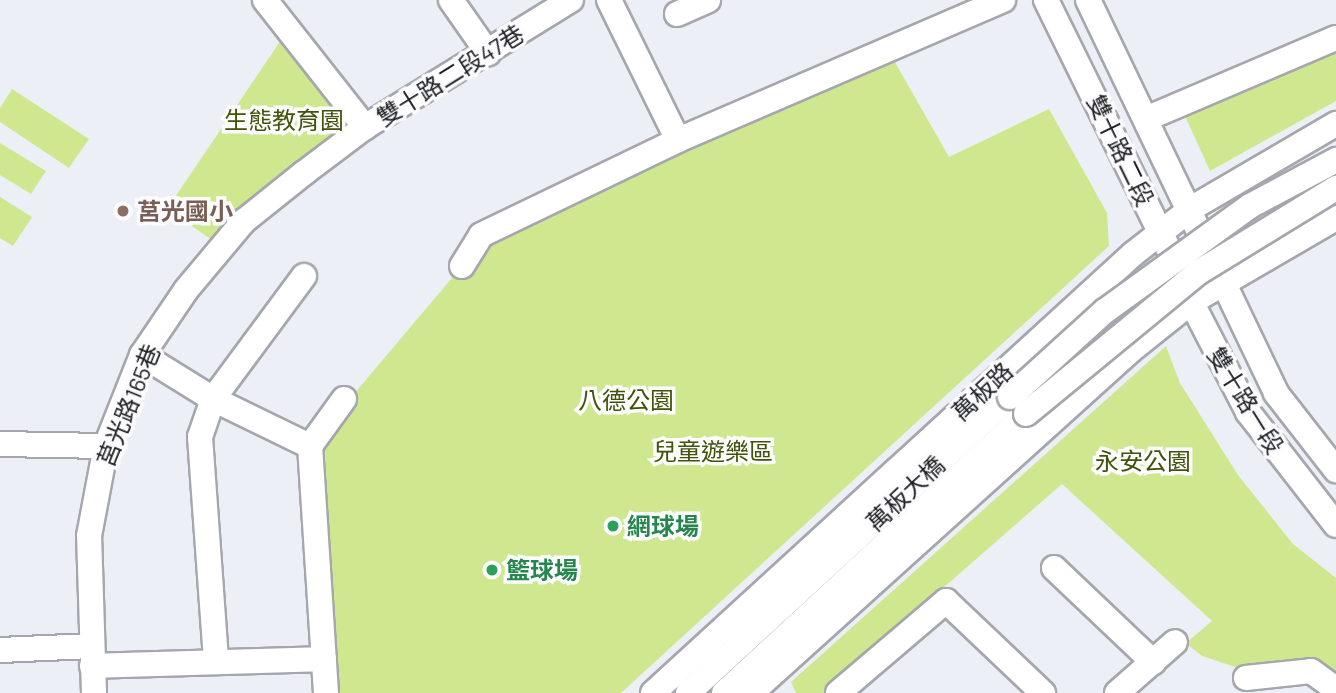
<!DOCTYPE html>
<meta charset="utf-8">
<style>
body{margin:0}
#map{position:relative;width:1336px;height:693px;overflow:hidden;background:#edeff6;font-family:Barlow,"Noto Sans TC",sans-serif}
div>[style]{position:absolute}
.green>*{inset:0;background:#cfe890}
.roads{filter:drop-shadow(2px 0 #a5a7ad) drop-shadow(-2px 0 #a5a7ad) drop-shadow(0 2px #a5a7ad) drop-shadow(0 -2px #a5a7ad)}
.minor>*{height:24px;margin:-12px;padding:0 12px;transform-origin:12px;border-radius:12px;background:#fff}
.bridges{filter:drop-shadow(2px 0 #a5a7ad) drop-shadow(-2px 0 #a5a7ad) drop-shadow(0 2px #a5a7ad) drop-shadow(0 -2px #a5a7ad)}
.minor-bridge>*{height:24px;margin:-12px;padding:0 12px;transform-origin:12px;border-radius:12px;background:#fff}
.dots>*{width:19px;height:19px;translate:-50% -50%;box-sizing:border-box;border:4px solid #fcfcfe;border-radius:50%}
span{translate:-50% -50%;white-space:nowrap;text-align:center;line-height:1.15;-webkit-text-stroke:7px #fcfcfe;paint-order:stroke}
.street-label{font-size:24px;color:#1e1f22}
.park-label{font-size:24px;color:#43520a}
.education-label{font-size:24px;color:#785e54;font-weight:700}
.left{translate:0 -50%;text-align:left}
.leisure-label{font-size:24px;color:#27864d;font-weight:700}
</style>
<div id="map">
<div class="green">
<div style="clip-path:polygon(281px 40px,354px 125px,212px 240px,167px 209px)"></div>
<div style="clip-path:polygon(1336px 44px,1336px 101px,1210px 171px,1181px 107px)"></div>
<div style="clip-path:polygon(888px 50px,949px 157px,1049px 109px,1107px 213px,1109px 246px,621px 693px,333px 693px,310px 446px,462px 266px,481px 235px)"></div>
<div style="clip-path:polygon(12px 89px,89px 139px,69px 168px,0 122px,0 108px)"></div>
<div style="clip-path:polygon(0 143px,46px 171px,31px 194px,0 175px)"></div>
<div style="clip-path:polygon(0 197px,32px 217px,13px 246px,0 238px)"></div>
<div style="clip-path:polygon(1166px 346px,1180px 383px,1238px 475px,1293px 544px,1336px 578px,1336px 675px,1274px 680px,1202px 656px,1186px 643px,1212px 621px,1062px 484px,823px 693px,796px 693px,791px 682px)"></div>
</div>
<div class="roads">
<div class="minor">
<div style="left:265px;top:0;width:162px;rotate:51.8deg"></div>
<div style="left:451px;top:0;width:65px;rotate:55.1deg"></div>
<div style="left:609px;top:0;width:156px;rotate:63.8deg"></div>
<div style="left:1046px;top:0;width:276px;rotate:63.8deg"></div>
<div style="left:1088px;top:0;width:436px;rotate:64.4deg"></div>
<div style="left:1276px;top:393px;width:98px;rotate:52.1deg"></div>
<div style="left:677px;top:14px;width:34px;rotate:-24deg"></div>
<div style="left:1148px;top:118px;width:204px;rotate:-23.1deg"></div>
<div style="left:462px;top:266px;width:36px;rotate:-58deg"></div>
<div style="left:481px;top:235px;width:219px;rotate:-25.7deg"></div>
<div style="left:678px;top:140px;width:354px;rotate:-23.3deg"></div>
<div style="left:1184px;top:288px;width:140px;rotate:62.7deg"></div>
<div style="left:1248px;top:412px;width:143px;rotate:52.1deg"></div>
<div style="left:142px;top:355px;width:84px;rotate:31.8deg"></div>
<div style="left:213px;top:399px;width:108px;rotate:25.9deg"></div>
<div style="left:0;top:444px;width:106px;rotate:1.1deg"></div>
<div style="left:1054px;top:568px;width:137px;rotate:43.5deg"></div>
<div style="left:0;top:650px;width:90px;rotate:-2.5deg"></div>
<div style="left:216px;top:660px;width:224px;rotate:-94.1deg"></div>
<div style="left:200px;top:437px;width:40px;rotate:-71.1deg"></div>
<div style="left:213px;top:399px;width:153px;rotate:-53.5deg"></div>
<div style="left:92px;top:666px;width:232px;rotate:-1.7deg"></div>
<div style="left:1246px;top:678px;width:65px;rotate:-6.1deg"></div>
<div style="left:1311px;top:671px;width:31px;rotate:36deg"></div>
<div style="left:94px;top:693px;width:157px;rotate:-91.8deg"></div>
<div style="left:89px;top:536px;width:92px;rotate:-79.3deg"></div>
<div style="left:106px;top:446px;width:98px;rotate:-68.4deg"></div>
<div style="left:142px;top:355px;width:78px;rotate:-55.9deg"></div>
<div style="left:186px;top:290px;width:90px;rotate:-50deg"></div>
<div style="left:244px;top:221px;width:77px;rotate:-38.7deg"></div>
<div style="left:304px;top:173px;width:76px;rotate:-37deg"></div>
<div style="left:365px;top:127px;width:242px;rotate:-31.7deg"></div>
<div style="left:326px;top:693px;width:248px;rotate:-93.7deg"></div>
<div style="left:310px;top:446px;width:58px;rotate:-54.1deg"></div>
<div style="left:653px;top:693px;width:650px;rotate:-42.45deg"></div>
<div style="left:1133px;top:254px;width:75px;rotate:-37.9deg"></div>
<div style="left:1192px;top:208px;width:167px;rotate:-30.3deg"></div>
<div style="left:688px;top:693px;width:437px;rotate:-42.6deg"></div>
<div style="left:724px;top:693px;width:411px;rotate:-42.7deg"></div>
<div style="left:751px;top:693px;width:510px;rotate:-42.06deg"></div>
<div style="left:1130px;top:351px;width:77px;rotate:-38.7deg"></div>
<div style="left:1190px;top:303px;width:169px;rotate:-30.2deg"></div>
<div style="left:838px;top:693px;width:142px;rotate:-40.4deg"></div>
<div style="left:946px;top:601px;width:134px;rotate:43.5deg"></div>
<div style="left:1117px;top:693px;width:77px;rotate:-41.3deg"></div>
</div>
</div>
<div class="bridges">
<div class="minor-bridge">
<div style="left:1010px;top:397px;width:128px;rotate:-42.2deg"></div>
<div style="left:1105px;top:311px;width:179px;rotate:-35.9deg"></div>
<div style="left:1250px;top:206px;width:98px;rotate:-28.1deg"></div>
<div style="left:1026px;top:414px;width:224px;rotate:-39.4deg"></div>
<div style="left:1199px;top:272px;width:161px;rotate:-31.5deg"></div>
</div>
</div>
<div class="dots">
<div style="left:123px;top:211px;background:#8d6e63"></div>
<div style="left:613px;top:526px;background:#2e9e5b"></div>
<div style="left:492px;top:570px;background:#2e9e5b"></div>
</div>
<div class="street-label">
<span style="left:450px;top:75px;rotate:-32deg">雙十路二段47巷</span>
<span style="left:1121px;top:150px;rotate:64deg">雙十路二段</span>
<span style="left:982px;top:391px;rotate:-43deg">萬板路</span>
<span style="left:1246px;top:400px;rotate:58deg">雙十路一段</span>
<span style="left:128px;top:405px;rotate:-68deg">莒光路165巷</span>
<span style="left:905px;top:493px;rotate:-43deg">萬板大橋</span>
</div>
<div class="park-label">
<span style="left:284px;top:120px">生態教育園</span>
<span style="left:626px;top:400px">八德公園</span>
<span style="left:713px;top:451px">兒童遊樂區</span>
<span style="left:1143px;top:461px">永安公園</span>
</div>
<div class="education-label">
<span class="left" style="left:137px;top:211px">莒光國小</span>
</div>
<div class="leisure-label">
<span class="left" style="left:627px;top:526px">網球場</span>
<span class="left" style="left:506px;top:570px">籃球場</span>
</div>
</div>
